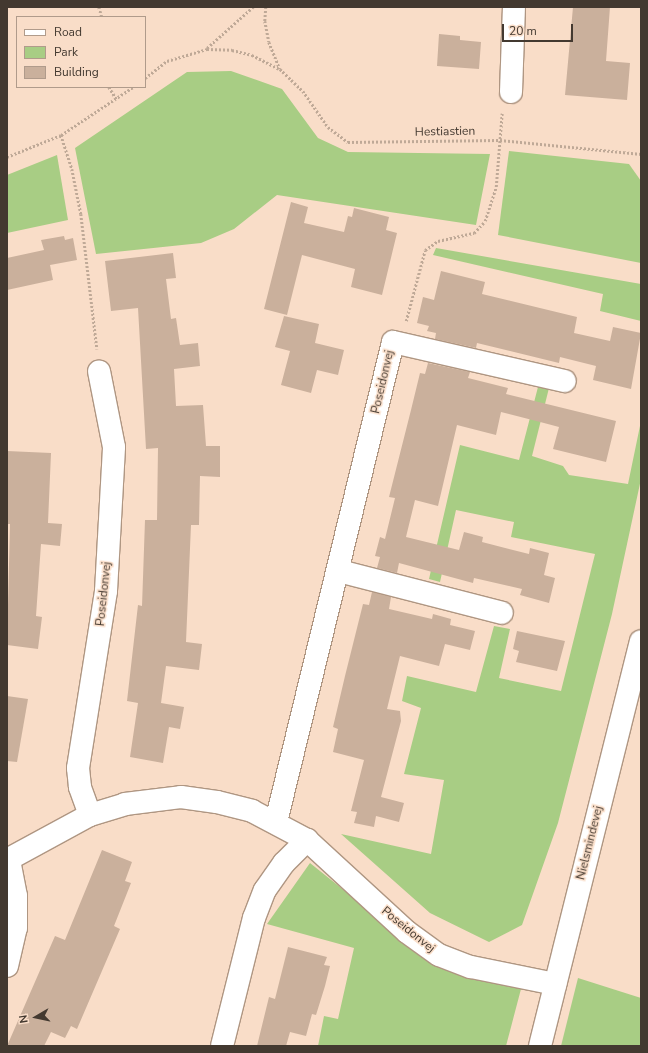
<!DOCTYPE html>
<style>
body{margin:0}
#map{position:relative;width:648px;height:1053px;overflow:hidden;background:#f9ddc8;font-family:"Nunito Sans",sans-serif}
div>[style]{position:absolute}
.green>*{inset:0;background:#a8cd84}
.building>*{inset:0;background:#cab09c}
.path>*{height:2.5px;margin-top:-1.25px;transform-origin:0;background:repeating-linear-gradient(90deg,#bfa997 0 2px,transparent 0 4px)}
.roads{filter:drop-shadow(1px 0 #af9682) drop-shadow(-1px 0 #af9682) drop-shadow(0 1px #af9682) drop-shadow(0 -1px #af9682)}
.street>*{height:22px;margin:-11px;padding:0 11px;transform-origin:11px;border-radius:11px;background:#fff}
.secondary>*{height:22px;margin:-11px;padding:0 11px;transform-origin:11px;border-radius:11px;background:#fff}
span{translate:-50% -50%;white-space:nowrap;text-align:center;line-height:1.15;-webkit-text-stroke:3px #f9ddc8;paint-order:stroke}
.street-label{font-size:12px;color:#433930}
.frame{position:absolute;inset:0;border:8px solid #433930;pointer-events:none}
.legend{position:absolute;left:16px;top:16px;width:130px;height:72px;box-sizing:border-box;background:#f9ddc8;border:1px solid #b09b8b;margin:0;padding:5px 7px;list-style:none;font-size:12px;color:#433930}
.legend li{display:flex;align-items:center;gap:8px;height:20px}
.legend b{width:20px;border:1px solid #b09b8b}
.north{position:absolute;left:16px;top:997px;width:40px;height:40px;-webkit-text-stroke:3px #f9ddc8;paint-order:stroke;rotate:261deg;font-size:11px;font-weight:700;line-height:16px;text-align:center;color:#433930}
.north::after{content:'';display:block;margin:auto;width:14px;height:18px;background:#433930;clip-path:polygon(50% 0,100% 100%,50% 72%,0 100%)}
.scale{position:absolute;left:502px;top:24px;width:71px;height:18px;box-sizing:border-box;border:2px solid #433930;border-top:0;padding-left:5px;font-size:12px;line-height:14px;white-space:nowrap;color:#433930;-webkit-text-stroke:3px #f9ddc8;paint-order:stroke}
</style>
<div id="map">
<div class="green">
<div style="clip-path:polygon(231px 71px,282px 89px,318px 138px,348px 152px,490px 154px,476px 225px,277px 195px,234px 229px,201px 243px,96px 254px,75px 148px,187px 72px)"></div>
<div style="clip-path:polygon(509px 151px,629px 164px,641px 181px,641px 263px,498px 235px)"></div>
<div style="clip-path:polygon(57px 155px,68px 220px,7px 233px,7px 175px)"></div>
<div style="clip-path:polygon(436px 248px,641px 284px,641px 321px,600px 311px,603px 294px,433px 255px)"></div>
<div style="clip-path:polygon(538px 387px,549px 388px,532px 456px,563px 466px,569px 475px,628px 484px,641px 421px,641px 479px,612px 614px,558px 823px,522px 925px,489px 942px,430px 913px,341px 834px,431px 854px,444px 780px,404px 774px,421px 708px,402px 701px,407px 676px,476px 692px,494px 626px,510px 629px,499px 678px,561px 691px,595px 554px,511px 537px,514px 522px,456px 510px,440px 582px,429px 579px,460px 445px,519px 460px)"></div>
<div style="clip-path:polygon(310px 863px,421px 952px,521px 989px,506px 1046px,318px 1046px,324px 1016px,338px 1019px,354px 948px,267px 924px)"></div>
<div style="clip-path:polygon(578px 978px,641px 998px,641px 1046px,561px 1046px)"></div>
</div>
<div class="building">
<div style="clip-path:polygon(573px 7px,610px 7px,606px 61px,630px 63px,627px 100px,565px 95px)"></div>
<div style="clip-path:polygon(439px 34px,460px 36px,460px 40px,481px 42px,479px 69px,437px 66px)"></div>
<div style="clip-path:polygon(291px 202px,308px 207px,304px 223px,344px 232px,348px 216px,352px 217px,354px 208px,389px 217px,386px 230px,397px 233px,382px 295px,351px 287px,355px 269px,302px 255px,287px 315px,264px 309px)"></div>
<div style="clip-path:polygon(64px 236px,65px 240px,73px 238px,77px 260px,50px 265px,53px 280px,7px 290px,7px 258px,44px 250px,41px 240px)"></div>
<div style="clip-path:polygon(173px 253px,176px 278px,166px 279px,171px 319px,176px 318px,180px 345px,198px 343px,200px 366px,174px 369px,176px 406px,203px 405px,206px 446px,220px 446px,220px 477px,200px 476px,199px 525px,191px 525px,186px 642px,202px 644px,199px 670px,166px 666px,161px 703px,184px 707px,180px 729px,169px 727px,163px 763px,130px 757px,138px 703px,127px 701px,138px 605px,142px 606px,145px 520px,157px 520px,158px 448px,146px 449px,138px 308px,111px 311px,105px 261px)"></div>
<div style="clip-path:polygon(441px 271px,485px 282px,482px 294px,577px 317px,574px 333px,610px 341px,613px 327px,641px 333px,631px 389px,593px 380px,596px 366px,560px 357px,559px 363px,477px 343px,476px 348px,435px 339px,436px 333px,427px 331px,429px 326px,417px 323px,423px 297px,434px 300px)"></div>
<div style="clip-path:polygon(284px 316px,319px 324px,315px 343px,344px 350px,338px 375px,317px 370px,311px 393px,281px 385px,290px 351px,275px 347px)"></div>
<div style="clip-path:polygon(428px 363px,470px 372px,468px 378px,508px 388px,506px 394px,616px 421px,606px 462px,553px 449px,559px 427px,544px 423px,501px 412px,496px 435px,457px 425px,438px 506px,415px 500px,406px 537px,459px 550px,464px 532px,483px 537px,482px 542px,529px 554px,530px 548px,549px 553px,544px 575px,555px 578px,549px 603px,520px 595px,522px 589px,474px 578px,473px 583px,399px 563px,397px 573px,377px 568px,380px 557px,375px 556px,380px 537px,385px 539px,395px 498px,389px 497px,411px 410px,420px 373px,425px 374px)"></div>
<div style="clip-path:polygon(7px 451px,51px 453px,48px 523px,62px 524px,60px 546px,41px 544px,36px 616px,42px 617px,38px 649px,7px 645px,10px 524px,7px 524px)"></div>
<div style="clip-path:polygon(372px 592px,391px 597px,389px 609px,432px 619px,433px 614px,451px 619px,450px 625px,475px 631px,470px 650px,445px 644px,439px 666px,400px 656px,387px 709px,400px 711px,401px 721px,381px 797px,404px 803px,399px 822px,376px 816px,374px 827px,354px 823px,357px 812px,351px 811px,364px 760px,333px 752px,338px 729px,333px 727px,345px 676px,363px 604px,369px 605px)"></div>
<div style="clip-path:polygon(517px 631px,565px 641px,557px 671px,516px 662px,519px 651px,513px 649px)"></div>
<div style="clip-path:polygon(7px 696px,28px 699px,17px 762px,7px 761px)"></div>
<div style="clip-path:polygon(102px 850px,132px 862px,125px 881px,131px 883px,114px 926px,120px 929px,77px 1029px,71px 1026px,65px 1038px,51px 1032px,44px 1046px,7px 1046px,55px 936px,65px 940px)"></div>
<div style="clip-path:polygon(288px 947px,327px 957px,324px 965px,330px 966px,325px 986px,316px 1015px,312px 1014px,306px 1036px,290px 1032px,286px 1046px,257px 1046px,269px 997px,275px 999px)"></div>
</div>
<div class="path">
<div style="left:99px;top:7px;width:10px;rotate:73deg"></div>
<div style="left:266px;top:7px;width:14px;rotate:94deg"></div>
<div style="left:265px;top:21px;width:21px;rotate:79deg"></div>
<div style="left:269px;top:42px;width:29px;rotate:68deg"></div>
<div style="left:207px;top:48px;width:62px;rotate:-41.7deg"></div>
<div style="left:145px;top:78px;width:28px;rotate:-38deg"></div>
<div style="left:167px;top:61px;width:42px;rotate:-16.7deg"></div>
<div style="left:207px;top:49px;width:25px;rotate:2deg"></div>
<div style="left:232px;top:50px;width:21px;rotate:14deg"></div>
<div style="left:252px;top:55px;width:31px;rotate:27deg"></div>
<div style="left:280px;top:69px;width:32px;rotate:44deg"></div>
<div style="left:303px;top:91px;width:44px;rotate:55.2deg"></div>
<div style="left:328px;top:127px;width:25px;rotate:37deg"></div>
<div style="left:348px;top:142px;width:152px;rotate:-0.8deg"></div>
<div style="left:500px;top:140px;width:142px;rotate:5.7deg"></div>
<div style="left:109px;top:87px;width:15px;rotate:58deg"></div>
<div style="left:61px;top:135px;width:36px;rotate:72deg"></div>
<div style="left:72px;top:169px;width:46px;rotate:78.7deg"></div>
<div style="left:81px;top:214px;width:136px;rotate:83.2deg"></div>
<div style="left:7px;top:157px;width:58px;rotate:-22.2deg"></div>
<div style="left:61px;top:135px;width:87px;rotate:-33.7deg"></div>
<div style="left:406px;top:321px;width:73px;rotate:-75deg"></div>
<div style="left:425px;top:250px;width:16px;rotate:-35deg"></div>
<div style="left:438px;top:241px;width:37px;rotate:-13deg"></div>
<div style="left:474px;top:233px;width:16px;rotate:-47deg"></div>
<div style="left:485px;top:221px;width:36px;rotate:-72deg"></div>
<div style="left:496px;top:187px;width:74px;rotate:-85.4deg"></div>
</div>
<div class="roads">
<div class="street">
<div style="left:511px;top:92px;width:85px;rotate:-88deg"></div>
<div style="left:339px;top:571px;width:168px;rotate:14.4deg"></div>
<div style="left:90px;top:815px;width:30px;rotate:-110deg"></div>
<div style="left:80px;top:787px;width:19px;rotate:-96deg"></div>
<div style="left:78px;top:768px;width:179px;rotate:-81deg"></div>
<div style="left:106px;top:591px;width:144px;rotate:-86.8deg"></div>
<div style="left:114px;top:447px;width:77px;rotate:-101.2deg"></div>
<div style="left:276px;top:822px;width:494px;rotate:-76.3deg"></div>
<div style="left:393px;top:342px;width:176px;rotate:12.8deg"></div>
<div style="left:7px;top:860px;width:94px;rotate:-28.5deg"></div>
<div style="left:90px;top:815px;width:37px;rotate:-17deg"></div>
<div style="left:125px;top:804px;width:56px;rotate:-7.1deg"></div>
<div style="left:181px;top:797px;width:36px;rotate:8deg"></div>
<div style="left:217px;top:802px;width:36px;rotate:14deg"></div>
<div style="left:252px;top:811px;width:62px;rotate:27.8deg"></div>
<div style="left:307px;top:840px;width:136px;rotate:42.6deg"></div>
<div style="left:407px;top:932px;width:39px;rotate:36deg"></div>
<div style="left:439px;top:955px;width:34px;rotate:21deg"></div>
<div style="left:471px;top:967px;width:86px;rotate:11.4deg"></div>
<div style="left:7px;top:966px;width:39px;rotate:-77deg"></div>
<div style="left:16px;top:928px;width:32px;rotate:-90deg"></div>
<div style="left:16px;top:896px;width:38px;rotate:-101deg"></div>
<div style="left:222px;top:1046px;width:132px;rotate:-76deg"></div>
<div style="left:254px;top:918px;width:30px;rotate:-69deg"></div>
<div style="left:265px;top:890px;width:33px;rotate:-55deg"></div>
<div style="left:284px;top:863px;width:33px;rotate:-45deg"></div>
</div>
<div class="secondary">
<div style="left:540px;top:1046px;width:417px;rotate:-76deg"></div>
</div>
</div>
<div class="street-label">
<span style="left:445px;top:132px;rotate:-1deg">Hestiastien</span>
<span style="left:383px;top:382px;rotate:-77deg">Poseidonvej</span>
<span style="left:104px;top:594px;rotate:-84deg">Poseidonvej</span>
<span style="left:590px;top:843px;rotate:-76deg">Nielsmindevej</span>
<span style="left:408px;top:930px;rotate:39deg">Poseidonvej</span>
</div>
<div class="frame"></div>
<ul class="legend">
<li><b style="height:5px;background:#fff"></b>Road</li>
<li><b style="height:11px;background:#a8cd84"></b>Park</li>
<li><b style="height:11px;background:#cab09c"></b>Building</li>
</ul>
<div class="north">N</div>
<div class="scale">20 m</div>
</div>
